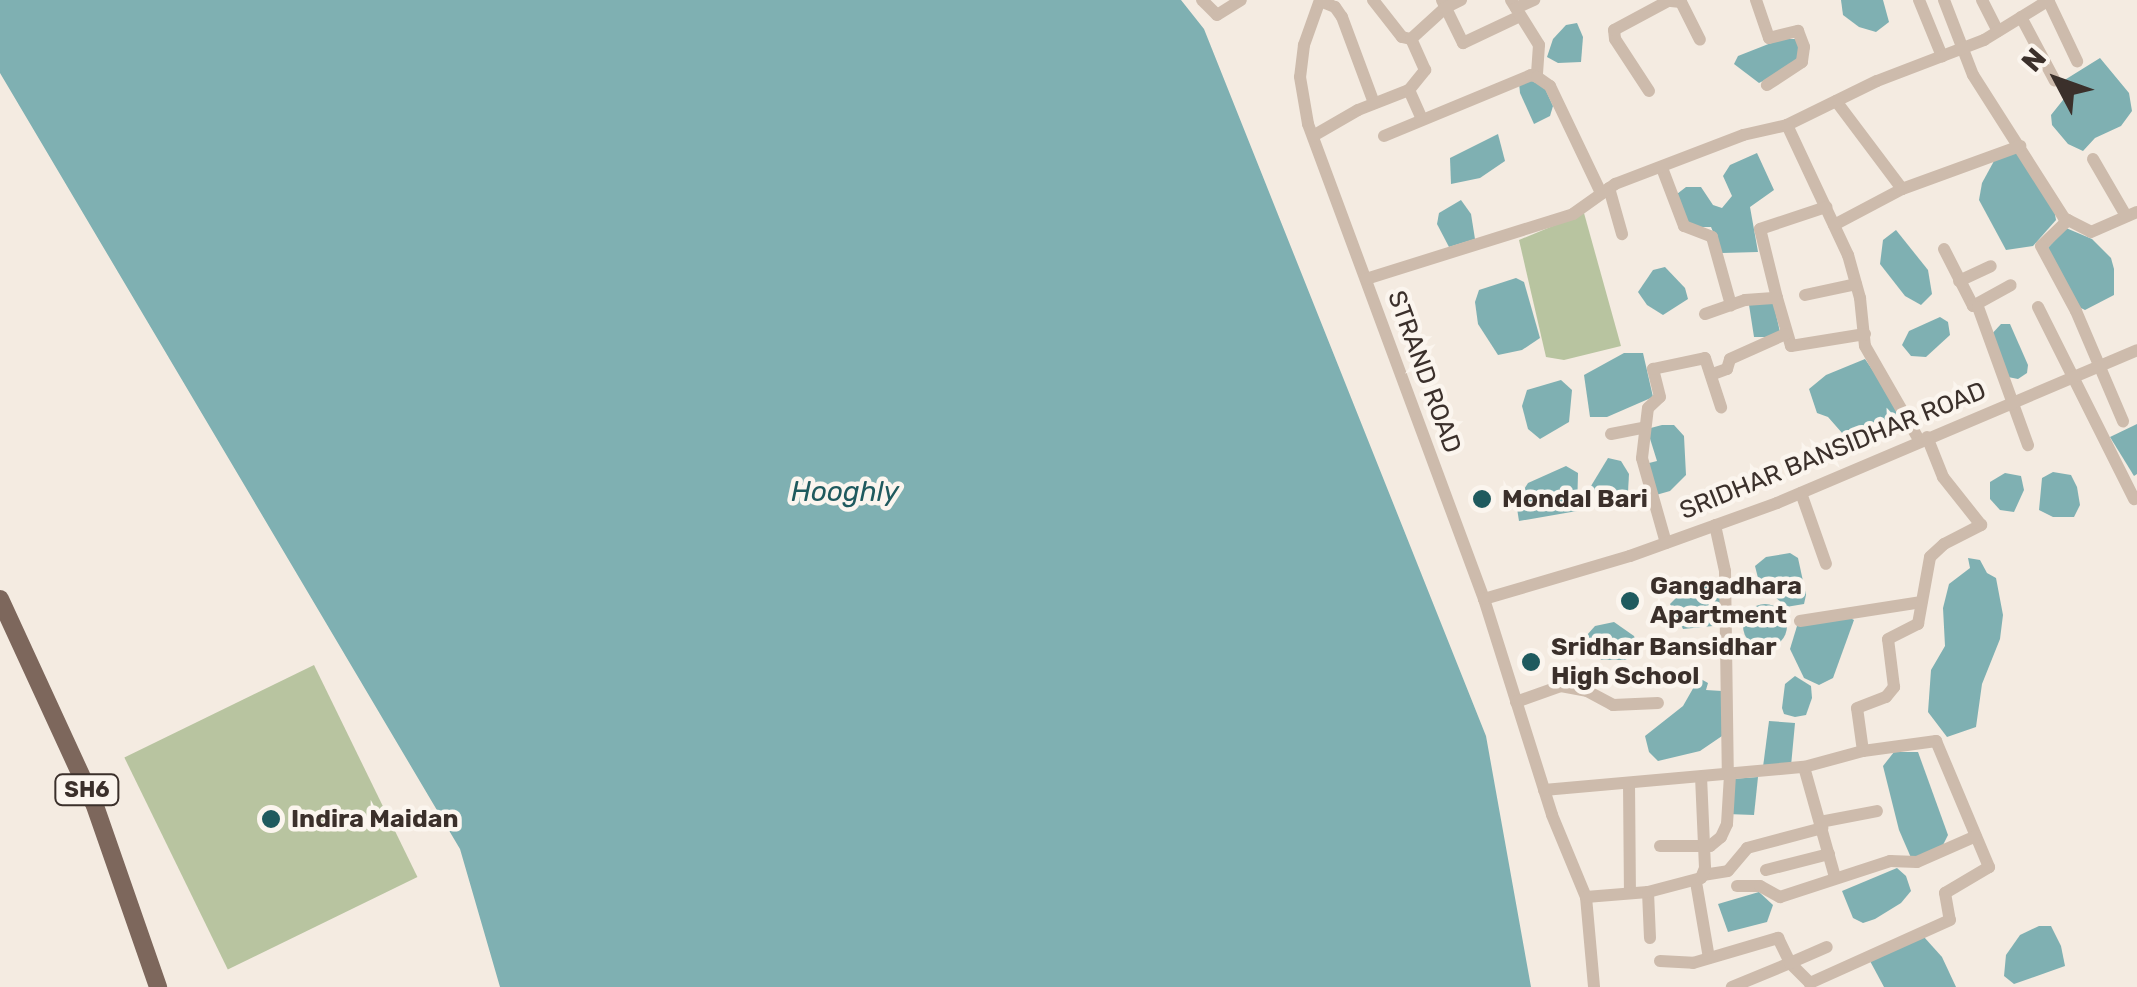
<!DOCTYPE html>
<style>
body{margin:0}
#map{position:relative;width:2137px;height:987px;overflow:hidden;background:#f4ebe1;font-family:Rubik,sans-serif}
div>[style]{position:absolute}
.green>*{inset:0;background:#b8c4a0;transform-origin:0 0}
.water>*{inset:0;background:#7fb0b2}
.round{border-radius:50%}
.minor>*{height:12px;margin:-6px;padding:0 6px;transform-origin:6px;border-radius:6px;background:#cdbbac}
.major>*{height:18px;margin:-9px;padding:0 9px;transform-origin:9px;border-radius:9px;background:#7d675c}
.dots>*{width:28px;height:28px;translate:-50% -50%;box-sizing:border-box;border:5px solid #fbf5ee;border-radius:50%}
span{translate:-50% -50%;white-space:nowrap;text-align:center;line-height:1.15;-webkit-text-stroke:9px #fbf5ee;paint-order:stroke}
.shield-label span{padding:2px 8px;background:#fbf5ee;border:2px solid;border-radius:8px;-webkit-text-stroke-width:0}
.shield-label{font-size:22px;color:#3b302b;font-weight:700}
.street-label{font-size:25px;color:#3b302b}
.poi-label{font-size:25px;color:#3b302b;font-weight:700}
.left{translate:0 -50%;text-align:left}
.water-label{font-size:28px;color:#1f5a5e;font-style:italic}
.north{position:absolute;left:2007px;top:30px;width:100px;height:100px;-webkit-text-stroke:8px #fbf5ee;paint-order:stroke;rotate:311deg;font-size:28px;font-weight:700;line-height:40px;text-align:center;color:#3b302b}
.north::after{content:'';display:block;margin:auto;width:35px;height:45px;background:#3b302b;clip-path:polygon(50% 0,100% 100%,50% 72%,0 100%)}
</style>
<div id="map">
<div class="green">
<div style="clip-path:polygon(1584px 213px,1621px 346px,1564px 360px,1546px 357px,1519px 240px)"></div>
<div style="left:314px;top:665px;width:236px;height:211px;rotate:64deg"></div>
</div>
<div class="water">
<div style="clip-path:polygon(0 0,1181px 0,1204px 29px,1486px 736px,1531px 987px,500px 987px,460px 849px,0 73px)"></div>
<div style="clip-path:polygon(1841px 0,1883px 0,1889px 22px,1876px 32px,1859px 27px,1843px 15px)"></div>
<div style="clip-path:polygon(1577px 23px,1583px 37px,1581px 62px,1558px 63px,1547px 57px,1553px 39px,1566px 25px)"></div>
<div style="clip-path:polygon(1781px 39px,1796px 39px,1801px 47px,1796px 62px,1783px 71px,1759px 83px,1734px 64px,1738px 56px)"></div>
<div style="clip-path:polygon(2100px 58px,2129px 93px,2132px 111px,2121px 126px,2095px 138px,2083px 151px,2068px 144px,2052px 125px,2051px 115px,2063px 100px,2063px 81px)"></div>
<div style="clip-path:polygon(1529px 78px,1543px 84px,1553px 106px,1550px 116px,1534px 124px,1520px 93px,1519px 83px)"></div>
<div style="clip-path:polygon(1498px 134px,1505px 161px,1480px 178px,1451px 184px,1450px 158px)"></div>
<div style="clip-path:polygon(2017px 152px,2054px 209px,2056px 220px,2033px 246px,2006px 250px,1979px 200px,1982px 183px,1994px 161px)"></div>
<div style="clip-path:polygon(1757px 153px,1774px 190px,1750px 207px,1758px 252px,1722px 253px,1711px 227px,1688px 227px,1677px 194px,1686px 187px,1701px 187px,1713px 205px,1722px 208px,1732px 196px,1723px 176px,1730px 165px)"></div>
<div style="clip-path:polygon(1461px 200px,1471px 214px,1475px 239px,1449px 247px,1437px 224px,1439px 213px)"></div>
<div style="clip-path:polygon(2066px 228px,2092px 239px,2111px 258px,2114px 269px,2114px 295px,2085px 310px,2075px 305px,2047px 249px)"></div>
<div style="clip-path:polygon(1896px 230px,1928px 270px,1932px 294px,1921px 305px,1905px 296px,1880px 264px,1883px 240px)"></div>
<div style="clip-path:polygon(1665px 267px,1685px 288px,1688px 299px,1663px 315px,1647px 305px,1638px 292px,1653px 270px)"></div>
<div style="clip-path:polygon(1516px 278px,1524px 282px,1540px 338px,1522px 350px,1498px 355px,1478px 324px,1475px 302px,1479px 290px)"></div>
<div style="clip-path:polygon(1773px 301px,1780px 332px,1770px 337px,1754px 337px,1749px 305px)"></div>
<div style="clip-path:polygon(1940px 317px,1948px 322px,1950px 335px,1926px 357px,1911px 356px,1902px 345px,1909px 331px)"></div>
<div style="clip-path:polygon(2001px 324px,2010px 324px,2028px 365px,2027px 373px,2018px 379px,2008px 377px,1990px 336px)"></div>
<div style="clip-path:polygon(1624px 353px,1643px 353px,1653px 397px,1607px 417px,1590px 417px,1584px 375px)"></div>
<div style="clip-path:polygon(1865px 359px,1900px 410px,1893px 421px,1871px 436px,1850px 442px,1828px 417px,1817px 413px,1809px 389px,1826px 375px)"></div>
<div style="clip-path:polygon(1561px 380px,1572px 390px,1569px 422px,1540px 439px,1528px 429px,1522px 406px,1527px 390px)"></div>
<div style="clip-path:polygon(2137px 424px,2137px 474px,2134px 476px,2110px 437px)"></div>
<div style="clip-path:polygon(1662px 425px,1674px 425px,1684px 436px,1686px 475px,1670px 491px,1656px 495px,1641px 465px,1657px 461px,1647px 429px)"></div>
<div style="clip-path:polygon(1608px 458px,1621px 461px,1629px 474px,1628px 492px,1610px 502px,1596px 497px,1591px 486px)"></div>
<div style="clip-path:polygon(1566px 466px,1578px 473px,1577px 511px,1519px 521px,1516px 502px,1528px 483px)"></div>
<div style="clip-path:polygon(2053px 472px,2071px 475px,2077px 487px,2080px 505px,2074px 517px,2053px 517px,2039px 510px,2042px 478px)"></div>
<div style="clip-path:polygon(2005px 473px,2021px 476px,2024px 490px,2014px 512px,2000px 510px,1990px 499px,1990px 482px)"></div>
<div style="clip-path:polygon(1790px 553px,1798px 558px,1806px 595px,1804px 604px,1786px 607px,1759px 582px,1755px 566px,1766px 557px)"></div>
<div style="clip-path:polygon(1968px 558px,1980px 560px,1987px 573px,1996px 578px,2003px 615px,2000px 639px,1982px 684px,1976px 727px,1947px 737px,1928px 712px,1931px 670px,1945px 646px,1943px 608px,1949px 584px,1970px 568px)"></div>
<div style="clip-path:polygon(1710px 585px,1722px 592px,1723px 625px,1683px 629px,1670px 604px,1685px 589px)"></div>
<div class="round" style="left:1743px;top:604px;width:44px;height:44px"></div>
<div style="clip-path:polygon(1844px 615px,1854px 620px,1833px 678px,1819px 685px,1804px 678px,1790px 649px,1797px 626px)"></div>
<div style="clip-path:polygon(1614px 622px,1634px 636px,1637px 644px,1632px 656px,1625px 660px,1601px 660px,1587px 635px,1595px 626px)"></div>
<div style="clip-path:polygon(1795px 676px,1811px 686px,1812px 698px,1806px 715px,1795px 717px,1784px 714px,1782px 708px,1785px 684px)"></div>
<div style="clip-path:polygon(1699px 678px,1708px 683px,1706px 690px,1722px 691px,1722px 736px,1700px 751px,1658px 761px,1649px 752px,1645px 736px,1683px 706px)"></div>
<div style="clip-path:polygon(1769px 721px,1795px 723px,1791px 766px,1763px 767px)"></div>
<div style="clip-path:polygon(1894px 752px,1918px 752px,1948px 835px,1941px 849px,1912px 860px,1899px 830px,1883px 766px)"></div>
<div style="clip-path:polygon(1758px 777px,1754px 815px,1727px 814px,1732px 779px)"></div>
<div style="clip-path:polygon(1897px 868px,1906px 876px,1911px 891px,1901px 903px,1875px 919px,1863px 923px,1853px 918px,1842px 891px)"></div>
<div style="clip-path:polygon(1759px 892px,1773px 905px,1767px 922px,1728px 932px,1718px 904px)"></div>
<div style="clip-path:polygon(2039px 926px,2051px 926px,2061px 946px,2065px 966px,2014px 984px,2004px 976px,2006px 955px,2020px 935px)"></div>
<div style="clip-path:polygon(1924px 937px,1942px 957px,1956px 987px,1884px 987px,1870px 961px)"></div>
</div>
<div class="minor">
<div style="left:1202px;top:0;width:21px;rotate:45deg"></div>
<div style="left:1217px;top:15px;width:28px;rotate:-32deg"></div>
<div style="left:1320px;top:0;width:48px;rotate:109.6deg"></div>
<div style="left:1304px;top:45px;width:32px;rotate:97deg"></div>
<div style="left:1300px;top:77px;width:48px;rotate:80.3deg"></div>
<div style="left:1308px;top:124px;width:507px;rotate:69.67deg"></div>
<div style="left:1484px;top:599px;width:226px;rotate:72.5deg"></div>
<div style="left:1552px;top:815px;width:89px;rotate:67.5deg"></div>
<div style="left:1586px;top:897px;width:90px;rotate:84.9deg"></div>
<div style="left:1373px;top:0;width:47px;rotate:51.9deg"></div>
<div style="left:1402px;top:37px;width:9px;rotate:13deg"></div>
<div style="left:1442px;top:0;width:48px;rotate:64deg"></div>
<div style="left:1463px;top:43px;width:63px;rotate:-25.3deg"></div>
<div style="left:1511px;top:0;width:53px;rotate:58.1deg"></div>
<div style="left:1539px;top:45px;width:32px;rotate:94deg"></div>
<div style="left:1756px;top:0;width:40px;rotate:71.1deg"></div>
<div style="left:1769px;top:38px;width:30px;rotate:-14deg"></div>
<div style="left:1798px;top:31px;width:17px;rotate:69deg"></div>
<div style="left:1804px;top:47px;width:15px;rotate:98deg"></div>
<div style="left:1802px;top:62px;width:42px;rotate:146.7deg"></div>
<div style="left:1919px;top:0;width:61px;rotate:67.7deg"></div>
<div style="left:1944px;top:0;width:80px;rotate:68.9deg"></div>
<div style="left:1973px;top:75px;width:169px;rotate:57.5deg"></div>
<div style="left:2064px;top:218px;width:30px;rotate:27deg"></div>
<div style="left:2091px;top:232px;width:50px;rotate:-23.5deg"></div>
<div style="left:1982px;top:0;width:35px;rotate:63deg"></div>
<div style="left:2048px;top:0;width:68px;rotate:64.6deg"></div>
<div style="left:1320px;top:1px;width:16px;rotate:22deg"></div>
<div style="left:1335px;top:7px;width:12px;rotate:55deg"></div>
<div style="left:1342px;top:17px;width:92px;rotate:69.6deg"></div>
<div style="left:1671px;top:1px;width:10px;rotate:6deg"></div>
<div style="left:1681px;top:2px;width:42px;rotate:63.4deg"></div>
<div style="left:1516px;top:8px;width:20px;rotate:-24deg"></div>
<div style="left:2021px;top:17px;width:72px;rotate:62deg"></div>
<div style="left:1409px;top:90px;width:26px;rotate:-51deg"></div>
<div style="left:1425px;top:70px;width:34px;rotate:-114deg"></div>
<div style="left:1411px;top:39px;width:46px;rotate:-42.4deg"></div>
<div style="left:1445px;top:8px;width:18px;rotate:-27deg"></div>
<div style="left:1649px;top:91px;width:62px;rotate:-123.2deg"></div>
<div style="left:1615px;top:39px;width:9px;rotate:-96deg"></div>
<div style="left:1614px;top:30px;width:64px;rotate:-28.2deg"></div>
<div style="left:1836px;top:101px;width:110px;rotate:53.1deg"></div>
<div style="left:1787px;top:125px;width:144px;rotate:64.9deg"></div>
<div style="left:1848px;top:255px;width:45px;rotate:74.4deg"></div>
<div style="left:1860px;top:298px;width:48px;rotate:84.1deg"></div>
<div style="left:1865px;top:346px;width:108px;rotate:60.1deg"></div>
<div style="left:1313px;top:136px;width:52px;rotate:-30deg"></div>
<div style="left:1358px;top:110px;width:55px;rotate:-21.4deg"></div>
<div style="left:1409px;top:90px;width:32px;rotate:66deg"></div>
<div style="left:1384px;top:136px;width:159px;rotate:-22.5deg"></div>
<div style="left:1531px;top:75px;width:6px;rotate:18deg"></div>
<div style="left:1537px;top:77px;width:16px;rotate:35deg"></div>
<div style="left:1550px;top:86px;width:119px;rotate:64.5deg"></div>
<div style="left:2093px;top:159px;width:66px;rotate:59.9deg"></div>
<div style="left:1662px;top:168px;width:62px;rotate:69.2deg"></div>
<div style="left:1684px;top:226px;width:30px;rotate:21deg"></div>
<div style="left:1712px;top:237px;width:71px;rotate:74.4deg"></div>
<div style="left:1609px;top:188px;width:48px;rotate:74.2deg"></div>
<div style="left:2068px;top:220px;width:37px;rotate:136deg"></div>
<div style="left:2041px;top:246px;width:74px;rotate:61.7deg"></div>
<div style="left:2076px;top:311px;width:120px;rotate:66.9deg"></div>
<div style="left:1834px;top:225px;width:77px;rotate:-27.9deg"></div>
<div style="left:1902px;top:189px;width:126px;rotate:-20deg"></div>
<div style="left:1944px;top:249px;width:64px;rotate:63deg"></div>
<div style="left:1973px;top:306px;width:43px;rotate:-28.9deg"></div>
<div style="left:1366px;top:279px;width:217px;rotate:-17.4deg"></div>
<div style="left:1573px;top:214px;width:52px;rotate:-35.5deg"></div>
<div style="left:1615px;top:184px;width:137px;rotate:-20.9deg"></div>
<div style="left:1743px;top:135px;width:45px;rotate:-12.8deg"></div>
<div style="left:1787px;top:125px;width:100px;rotate:-26.1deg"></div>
<div style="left:1877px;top:81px;width:115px;rotate:-21deg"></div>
<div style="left:1984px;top:40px;width:76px;rotate:-31.6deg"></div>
<div style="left:1959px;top:281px;width:35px;rotate:-25deg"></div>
<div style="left:1805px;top:295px;width:52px;rotate:-12.2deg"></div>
<div style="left:1777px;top:298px;width:71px;rotate:-103.8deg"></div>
<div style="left:1760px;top:229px;width:70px;rotate:-18.4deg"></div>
<div style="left:1978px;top:307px;width:147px;rotate:70.1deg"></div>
<div style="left:2038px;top:307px;width:215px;rotate:63.4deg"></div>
<div style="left:1705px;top:314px;width:42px;rotate:-19.3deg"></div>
<div style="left:1745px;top:300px;width:32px;rotate:-4deg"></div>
<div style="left:1777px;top:298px;width:50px;rotate:73.7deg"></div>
<div style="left:1791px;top:346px;width:75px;rotate:-9.2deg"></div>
<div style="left:1713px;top:374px;width:15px;rotate:-20deg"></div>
<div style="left:1727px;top:369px;width:10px;rotate:-73deg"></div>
<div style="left:1730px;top:359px;width:61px;rotate:-24.1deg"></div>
<div style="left:1611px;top:434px;width:32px;rotate:-11deg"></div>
<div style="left:1801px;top:493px;width:75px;rotate:70.6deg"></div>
<div style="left:1715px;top:525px;width:47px;rotate:77.7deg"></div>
<div style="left:1725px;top:571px;width:204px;rotate:89.2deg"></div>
<div style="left:1666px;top:543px;width:88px;rotate:-105.8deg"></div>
<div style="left:1642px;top:458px;width:50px;rotate:-83.2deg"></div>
<div style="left:1648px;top:408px;width:16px;rotate:-43deg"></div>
<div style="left:1660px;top:397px;width:29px;rotate:-104deg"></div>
<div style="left:1653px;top:369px;width:53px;rotate:-11.9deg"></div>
<div style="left:1705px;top:358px;width:52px;rotate:71.9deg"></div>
<div style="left:1484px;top:599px;width:152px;rotate:-16.4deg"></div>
<div style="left:1630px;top:556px;width:156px;rotate:-19.8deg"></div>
<div style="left:1777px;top:503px;width:391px;rotate:-23deg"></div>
<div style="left:1800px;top:621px;width:123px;rotate:-8.9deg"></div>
<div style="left:1516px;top:702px;width:48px;rotate:-19.6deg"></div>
<div style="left:1561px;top:686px;width:26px;rotate:11deg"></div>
<div style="left:1587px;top:691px;width:30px;rotate:28deg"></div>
<div style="left:1613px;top:705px;width:45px;rotate:-2.5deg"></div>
<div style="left:1863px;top:751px;width:43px;rotate:-97.9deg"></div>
<div style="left:1857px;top:708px;width:31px;rotate:-21deg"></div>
<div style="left:1886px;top:697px;width:13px;rotate:-51deg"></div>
<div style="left:1894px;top:687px;width:48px;rotate:-97.1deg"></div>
<div style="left:1888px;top:639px;width:34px;rotate:-27deg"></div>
<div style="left:1918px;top:624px;width:68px;rotate:-79.8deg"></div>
<div style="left:1930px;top:557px;width:19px;rotate:-43deg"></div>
<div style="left:1944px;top:544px;width:42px;rotate:-27.2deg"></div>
<div style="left:1981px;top:525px;width:61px;rotate:-128.4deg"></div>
<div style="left:1943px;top:477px;width:43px;rotate:-111.8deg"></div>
<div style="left:1804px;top:767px;width:114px;rotate:74.3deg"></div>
<div style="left:1629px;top:783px;width:110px;rotate:89.5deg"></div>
<div style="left:1544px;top:790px;width:261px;rotate:-5.1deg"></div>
<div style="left:1804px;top:767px;width:61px;rotate:-15.2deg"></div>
<div style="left:1863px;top:751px;width:74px;rotate:-7.8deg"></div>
<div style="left:1936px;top:741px;width:137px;rotate:67.2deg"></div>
<div style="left:1989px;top:867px;width:51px;rotate:149.4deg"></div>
<div style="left:1945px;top:893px;width:27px;rotate:80deg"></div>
<div style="left:1950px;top:920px;width:154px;rotate:155.8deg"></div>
<div style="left:1810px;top:983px;width:28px;rotate:-135deg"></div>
<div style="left:1790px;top:963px;width:63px;rotate:157.5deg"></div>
<div style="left:1820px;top:822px;width:58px;rotate:-10.9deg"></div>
<div style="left:1660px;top:846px;width:50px"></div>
<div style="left:1710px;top:846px;width:14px;rotate:-39deg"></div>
<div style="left:1721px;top:837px;width:14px;rotate:-65deg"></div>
<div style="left:1727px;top:824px;width:49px;rotate:-86.5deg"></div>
<div style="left:1766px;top:870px;width:65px;rotate:-14.3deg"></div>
<div style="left:1703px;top:875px;width:25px;rotate:-9deg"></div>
<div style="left:1728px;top:871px;width:30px;rotate:-50deg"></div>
<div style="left:1747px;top:848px;width:78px;rotate:-14.9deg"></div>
<div style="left:1696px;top:882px;width:77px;rotate:80.3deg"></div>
<div style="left:1737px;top:886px;width:23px"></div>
<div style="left:1760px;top:886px;width:23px;rotate:29deg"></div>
<div style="left:1780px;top:897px;width:116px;rotate:-18.1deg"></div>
<div style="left:1890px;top:861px;width:27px;rotate:2deg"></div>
<div style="left:1917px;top:862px;width:64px;rotate:-23.8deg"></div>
<div style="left:1648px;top:892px;width:46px;rotate:87.5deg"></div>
<div style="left:1586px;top:897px;width:62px;rotate:-4.6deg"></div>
<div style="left:1648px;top:892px;width:55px;rotate:-14.8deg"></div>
<div style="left:1701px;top:878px;width:11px;rotate:-68deg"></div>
<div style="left:1705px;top:868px;width:91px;rotate:-92.5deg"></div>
<div style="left:1660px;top:961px;width:33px;rotate:3deg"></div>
<div style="left:1693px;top:963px;width:89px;rotate:-16.4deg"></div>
<div style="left:1778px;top:938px;width:28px;rotate:64deg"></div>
<div style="left:1790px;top:963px;width:40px;rotate:-23.4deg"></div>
</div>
<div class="major">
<div style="left:0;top:599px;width:225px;rotate:65.3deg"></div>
<div style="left:94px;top:803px;width:195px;rotate:70.8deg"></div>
</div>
<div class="dots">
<div style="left:1482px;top:499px;background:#1f5a5e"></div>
<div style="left:1630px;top:601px;background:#1f5a5e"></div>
<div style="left:1531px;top:662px;background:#1f5a5e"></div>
<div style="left:271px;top:819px;background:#1f5a5e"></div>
</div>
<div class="shield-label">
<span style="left:87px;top:790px">SH6</span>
</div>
<div class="street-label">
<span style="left:1424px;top:372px;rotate:70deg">STRAND ROAD</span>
<span style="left:1833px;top:451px;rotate:-22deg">SRIDHAR BANSIDHAR ROAD</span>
</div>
<div class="poi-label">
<span class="left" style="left:1502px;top:499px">Mondal Bari</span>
<span class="left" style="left:1650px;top:601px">Gangadhara<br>Apartment</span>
<span class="left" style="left:1551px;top:662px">Sridhar Bansidhar<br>High School</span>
<span class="left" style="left:291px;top:819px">Indira Maidan</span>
</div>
<div class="water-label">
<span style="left:845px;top:492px">Hooghly</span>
</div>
<div class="north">N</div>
</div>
